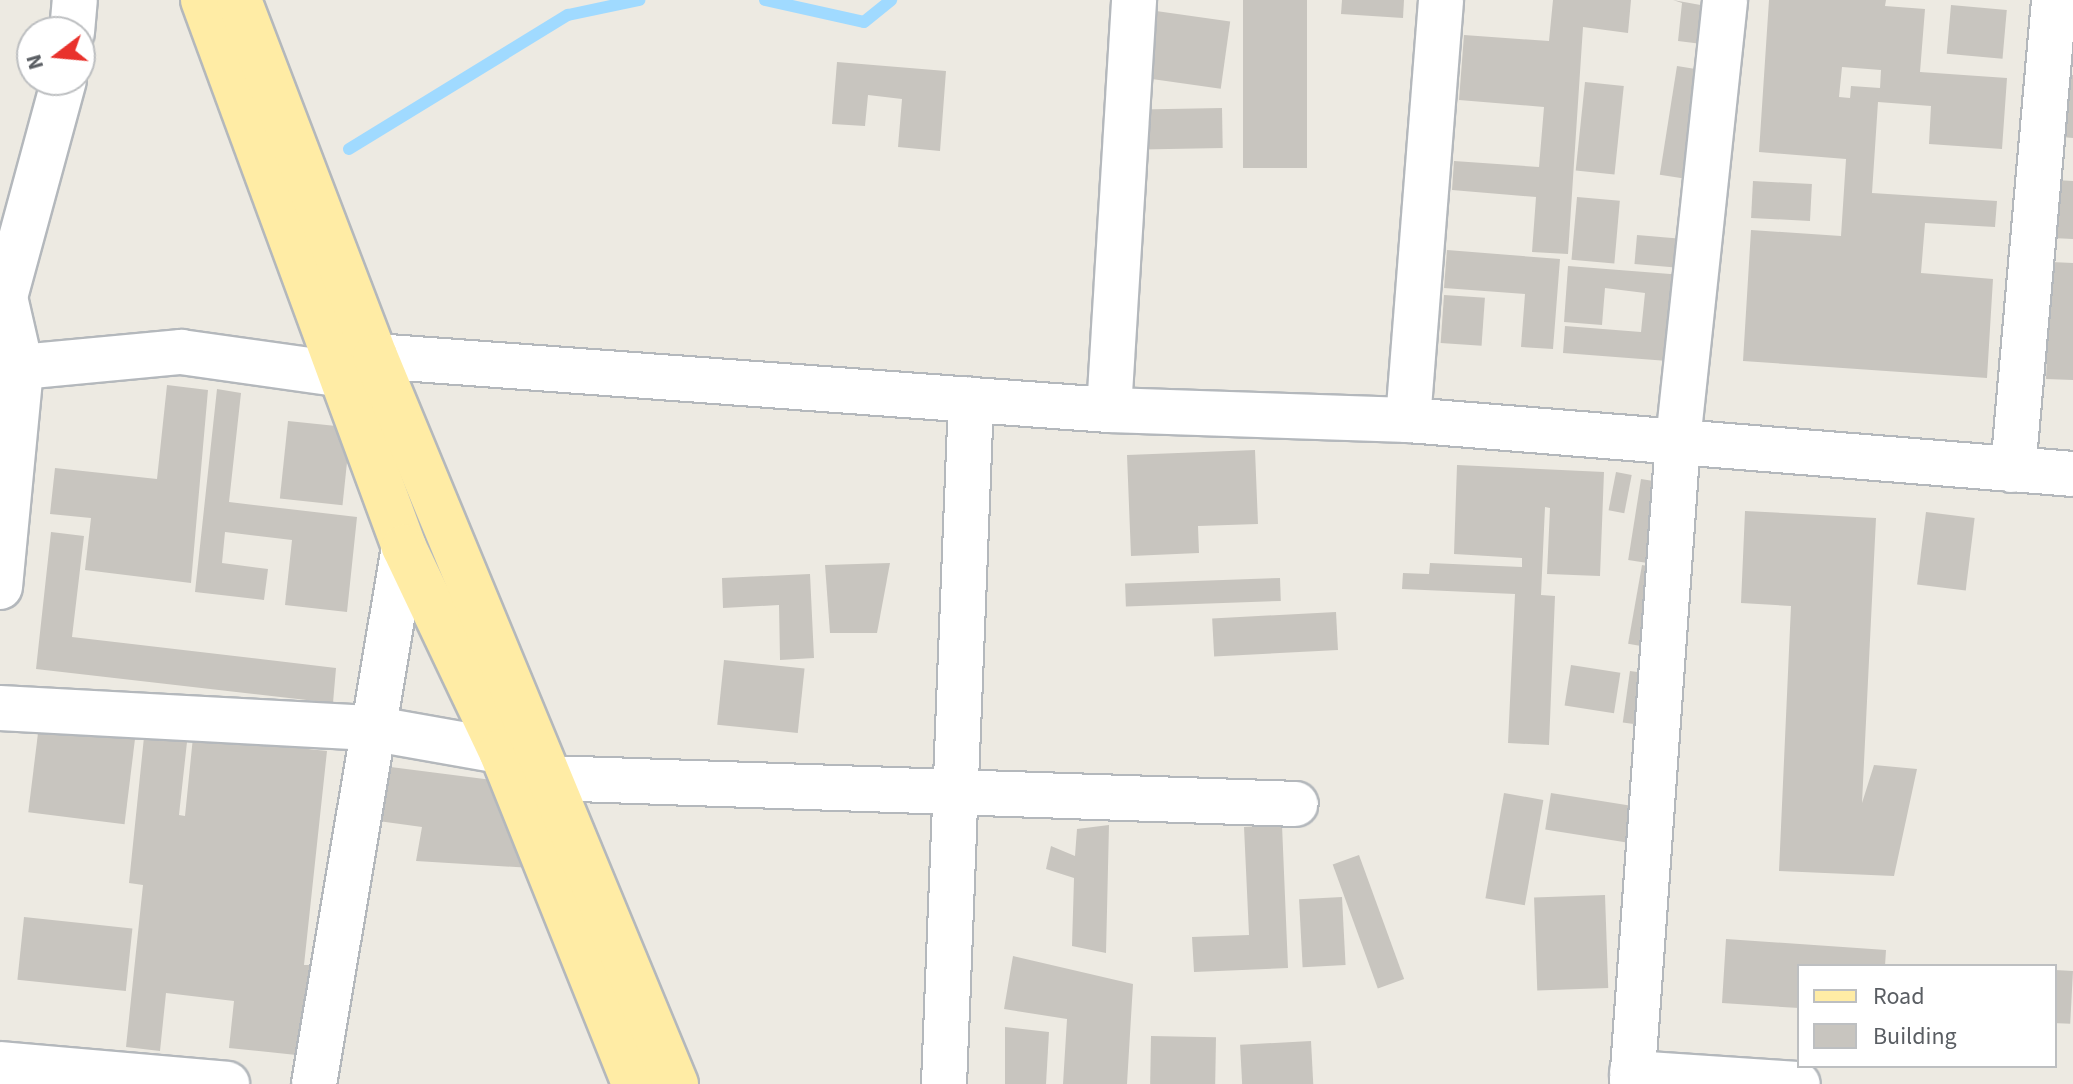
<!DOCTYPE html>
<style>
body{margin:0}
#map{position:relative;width:2073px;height:1084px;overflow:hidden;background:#edeae2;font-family:"Source Sans 3",sans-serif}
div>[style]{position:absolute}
.stream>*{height:12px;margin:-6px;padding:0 6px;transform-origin:6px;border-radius:6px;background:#a0daff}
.building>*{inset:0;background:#c8c5bf;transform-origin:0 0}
.roads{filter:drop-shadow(2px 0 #b4b8bc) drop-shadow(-2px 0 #b4b8bc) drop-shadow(0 2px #b4b8bc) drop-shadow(0 -2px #b4b8bc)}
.minor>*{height:44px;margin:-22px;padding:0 22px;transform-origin:22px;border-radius:22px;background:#fff}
.major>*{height:44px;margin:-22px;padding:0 22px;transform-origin:22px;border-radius:22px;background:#ffeca5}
span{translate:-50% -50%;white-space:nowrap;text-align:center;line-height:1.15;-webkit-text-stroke:8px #fff;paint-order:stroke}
.legend{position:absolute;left:1797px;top:964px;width:260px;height:104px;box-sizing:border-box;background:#fff;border:2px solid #bdbfc1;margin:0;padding:10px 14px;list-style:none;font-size:24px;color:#5a5e63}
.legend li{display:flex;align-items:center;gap:16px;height:40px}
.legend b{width:40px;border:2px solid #bdbfc1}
.north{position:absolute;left:16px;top:16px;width:80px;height:80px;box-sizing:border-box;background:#fff;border:2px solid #bdbfc1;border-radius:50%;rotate:254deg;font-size:22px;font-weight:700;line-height:32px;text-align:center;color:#5a5e63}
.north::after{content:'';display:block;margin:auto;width:28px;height:36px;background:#e9322c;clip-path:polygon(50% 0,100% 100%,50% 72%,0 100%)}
</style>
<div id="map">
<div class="stream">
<div style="left:765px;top:0;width:101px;rotate:12.5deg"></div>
<div style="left:864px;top:22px;width:35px;rotate:-39deg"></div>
<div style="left:349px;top:149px;width:257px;rotate:-31.5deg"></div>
<div style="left:568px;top:15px;width:73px;rotate:-11.9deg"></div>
</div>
<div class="building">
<div style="left:1243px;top:0;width:64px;height:168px"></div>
<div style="clip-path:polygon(1342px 0,1404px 0,1403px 18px,1341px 14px)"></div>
<div style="clip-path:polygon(1553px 0,1631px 0,1628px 33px,1583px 27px,1568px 254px,1532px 252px,1536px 197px,1452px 190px,1454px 161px,1539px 167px,1544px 107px,1459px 100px,1464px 35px,1549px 41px)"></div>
<div style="clip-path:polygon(1673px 0,1706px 6px,1702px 44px,1678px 41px,1682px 3px)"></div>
<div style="clip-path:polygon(evenodd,1769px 0,1886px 0,1885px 6px,1925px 9px,1920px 72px,2007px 78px,2002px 149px,1929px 144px,1931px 106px,1878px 102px,1872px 193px,1997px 201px,1995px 227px,1925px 223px,1921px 273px,1993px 279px,1987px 378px,1743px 361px,1751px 230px,1841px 236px,1846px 159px,1759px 152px,1769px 0,1842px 67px,1881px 70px,1880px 88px,1851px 86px,1850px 98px,1839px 97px,1842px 67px)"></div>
<div style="left:1951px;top:5px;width:56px;height:49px;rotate:5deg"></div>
<div style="left:1149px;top:10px;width:82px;height:68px;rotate:8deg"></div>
<div style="clip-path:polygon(837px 62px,946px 71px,940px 151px,898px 147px,902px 99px,868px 95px,865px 126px,832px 124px)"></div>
<div style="left:1677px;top:66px;width:36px;height:110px;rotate:9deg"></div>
<div style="clip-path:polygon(2065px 75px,2073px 75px,2073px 138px,2062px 137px)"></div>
<div style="left:1585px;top:82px;width:39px;height:89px;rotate:6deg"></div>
<div style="left:1222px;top:108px;width:40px;height:81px;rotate:89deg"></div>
<div style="clip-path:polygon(2055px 180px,2073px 181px,2073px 239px,2052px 238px)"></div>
<div style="left:1753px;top:181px;width:59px;height:37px;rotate:3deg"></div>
<div style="left:1577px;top:197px;width:43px;height:63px;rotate:5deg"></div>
<div style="left:1637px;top:235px;width:53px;height:29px;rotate:5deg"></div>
<div style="clip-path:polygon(1447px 250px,1560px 259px,1553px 349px,1521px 347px,1525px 294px,1444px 288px)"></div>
<div style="clip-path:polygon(2051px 262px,2073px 263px,2073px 380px,2046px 379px)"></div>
<div style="clip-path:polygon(1568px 266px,1683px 275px,1681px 362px,1563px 353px,1565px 326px,1641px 332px,1645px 293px,1605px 288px,1602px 325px,1564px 322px)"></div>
<div style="left:1444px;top:295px;width:41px;height:48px;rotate:4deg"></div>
<div style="clip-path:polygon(167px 385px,208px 390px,191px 583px,85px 570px,91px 518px,50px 514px,55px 468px,157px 479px)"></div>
<div style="clip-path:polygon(217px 389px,241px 393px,229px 502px,357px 517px,347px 612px,285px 605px,292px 540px,225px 532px,222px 563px,268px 569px,264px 600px,195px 592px)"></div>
<div style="left:288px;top:421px;width:63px;height:78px;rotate:6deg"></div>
<div style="clip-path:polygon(1255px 450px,1258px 524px,1198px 526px,1199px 553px,1131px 556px,1127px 455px)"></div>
<div style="clip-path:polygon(1457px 465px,1604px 472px,1600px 576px,1547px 574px,1550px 508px,1545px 507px,1541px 595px,1555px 596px,1549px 745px,1508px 743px,1515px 594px,1402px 589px,1403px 573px,1429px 574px,1430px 563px,1522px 567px,1522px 558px,1454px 554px)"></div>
<div style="left:1616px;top:472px;width:16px;height:39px;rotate:11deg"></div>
<div style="left:1641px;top:479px;width:44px;height:82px;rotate:9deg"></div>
<div style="clip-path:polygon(1745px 511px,1876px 518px,1862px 803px,1874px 765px,1917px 769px,1894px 876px,1779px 871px,1791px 606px,1741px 603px)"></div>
<div style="left:1926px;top:512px;width:49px;height:73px;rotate:7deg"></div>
<div style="clip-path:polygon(51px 532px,84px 536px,72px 637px,336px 668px,333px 703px,36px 669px)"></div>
<div style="clip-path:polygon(890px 563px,877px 633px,830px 633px,825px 565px)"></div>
<div style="left:1642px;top:565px;width:36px;height:80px;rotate:10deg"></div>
<div style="clip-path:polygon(810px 574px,814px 658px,780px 660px,779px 605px,723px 608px,722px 578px)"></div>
<div style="left:1280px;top:578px;width:23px;height:155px;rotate:88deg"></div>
<div style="left:1336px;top:612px;width:38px;height:124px;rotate:87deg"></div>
<div style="left:724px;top:660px;width:81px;height:65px;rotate:6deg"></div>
<div style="left:1571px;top:665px;width:50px;height:41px;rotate:9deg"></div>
<div style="left:1630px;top:671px;width:35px;height:52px;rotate:8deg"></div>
<div style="left:39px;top:725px;width:97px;height:88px;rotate:7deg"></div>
<div style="clip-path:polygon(144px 737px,187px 742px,179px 815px,185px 816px,193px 737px,327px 751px,304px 965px,316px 965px,306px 1056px,229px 1048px,234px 1001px,166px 993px,160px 1051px,126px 1047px,143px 885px,129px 883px)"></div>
<div style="clip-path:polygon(375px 765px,500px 781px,532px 868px,416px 861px,422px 827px,371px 820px)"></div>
<div style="left:1504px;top:793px;width:40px;height:107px;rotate:10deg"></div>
<div style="left:1551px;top:793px;width:108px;height:37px;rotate:9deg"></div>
<div style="clip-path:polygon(1109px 825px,1106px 953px,1072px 946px,1074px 878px,1046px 869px,1051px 846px,1075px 856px,1077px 829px)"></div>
<div style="clip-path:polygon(1282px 825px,1288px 968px,1194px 972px,1192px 937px,1249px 935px,1244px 827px)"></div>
<div style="left:1359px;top:855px;width:132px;height:28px;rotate:70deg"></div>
<div style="left:1605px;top:895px;width:93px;height:71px;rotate:88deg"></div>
<div style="left:1342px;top:897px;width:68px;height:43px;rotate:87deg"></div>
<div style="left:24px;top:917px;width:109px;height:63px;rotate:6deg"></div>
<div style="clip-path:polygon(1726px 939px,1886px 950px,1885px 966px,1799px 966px,1799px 1008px,1722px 1003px)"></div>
<div style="clip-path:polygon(1013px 956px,1133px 984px,1127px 1084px,1063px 1084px,1067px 1019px,1004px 1009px)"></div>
<div style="left:2055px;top:970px;width:18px;height:53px;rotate:3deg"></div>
<div style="clip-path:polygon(1005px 1027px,1049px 1032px,1046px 1084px,1005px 1084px)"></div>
<div style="left:1151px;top:1036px;width:65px;height:48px;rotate:1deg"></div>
<div style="left:1311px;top:1041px;width:43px;height:71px;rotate:87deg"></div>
</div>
<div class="roads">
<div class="minor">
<div style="left:72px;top:32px;width:32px;rotate:-85deg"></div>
<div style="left:21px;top:367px;width:161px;rotate:-5.4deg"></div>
<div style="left:181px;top:352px;width:166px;rotate:8deg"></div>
<div style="left:345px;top:375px;width:36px;rotate:-32deg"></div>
<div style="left:375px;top:356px;width:736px;rotate:4.21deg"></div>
<div style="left:1109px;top:410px;width:299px;rotate:1.9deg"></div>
<div style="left:1408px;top:420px;width:667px;rotate:4.64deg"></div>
<div style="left:1109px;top:410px;width:411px;rotate:-86.5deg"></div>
<div style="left:1408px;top:420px;width:421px;rotate:-85.5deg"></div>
<div style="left:2013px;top:470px;width:472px;rotate:-85deg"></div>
<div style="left:0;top:587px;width:221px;rotate:-84.5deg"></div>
<div style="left:21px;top:367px;width:72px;rotate:-102.9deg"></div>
<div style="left:5px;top:297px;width:225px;rotate:-74.8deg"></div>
<div style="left:0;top:708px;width:371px;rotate:3.1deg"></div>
<div style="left:370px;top:728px;width:133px;rotate:10deg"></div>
<div style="left:501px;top:751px;width:55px;rotate:29.4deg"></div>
<div style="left:549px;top:778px;width:747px;rotate:1.99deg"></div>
<div style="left:0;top:1064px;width:228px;rotate:5deg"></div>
<div style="left:1632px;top:1073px;width:166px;rotate:3.8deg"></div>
<div style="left:314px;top:1084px;width:544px;rotate:-80.49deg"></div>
<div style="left:944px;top:1084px;width:685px;rotate:-87.74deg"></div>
<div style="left:1632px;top:1084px;width:645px;rotate:-85.91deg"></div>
<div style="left:1678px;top:441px;width:443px;rotate:-83.9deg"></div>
</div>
<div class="major">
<div style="left:203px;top:0;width:583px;rotate:69.82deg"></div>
<div style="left:404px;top:547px;width:226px;rotate:64.6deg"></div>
<div style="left:501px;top:751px;width:359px;rotate:68.2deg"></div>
<div style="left:239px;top:0;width:381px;rotate:69.1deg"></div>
<div style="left:375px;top:356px;width:788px;rotate:67.54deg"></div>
</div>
</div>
<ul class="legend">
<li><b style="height:10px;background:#ffeca5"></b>Road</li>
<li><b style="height:22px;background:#c8c5bf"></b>Building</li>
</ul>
<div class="north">N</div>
</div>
